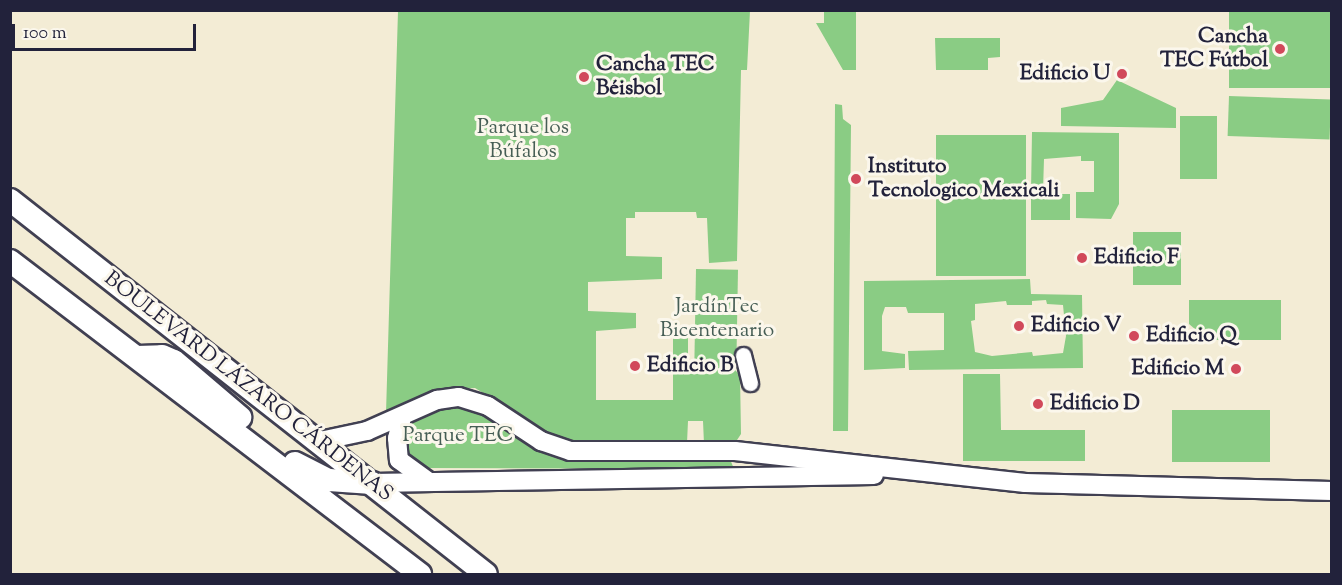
<!DOCTYPE html>
<meta charset="utf-8">
<style>
body{margin:0}
#map{position:relative;width:1342px;height:585px;overflow:hidden;background:#f3ecd5;font-family:"Sorts Mill Goudy",serif}
div>[style]{position:absolute}
.green>*{inset:0;background:#8acc84;transform-origin:0 0}
.roads{filter:drop-shadow(2px 0 #414052) drop-shadow(-2px 0 #414052) drop-shadow(0 2px #414052) drop-shadow(0 -2px #414052)}
.minor>*{height:15px;margin:-7.5px;padding:0 7.5px;transform-origin:7.5px;border-radius:7.5px;background:#fff}
.tertiary>*{height:18px;margin:-9px;padding:0 9px;transform-origin:9px;border-radius:9px;background:#fff}
.primary>*{height:22px;margin:-11px;padding:0 11px;transform-origin:11px;border-radius:11px;background:#fff}
.dots>*{width:16px;height:16px;translate:-50% -50%;box-sizing:border-box;border:3px solid #fbf7ec;border-radius:50%}
span{translate:-50% -50%;white-space:nowrap;text-align:center;line-height:1.15;-webkit-text-stroke:6px #fbf7ec;paint-order:stroke}
.poi-label{font-size:21px;color:#22223b;font-weight:700}
.right{translate:-100% -50%;text-align:right}
.left{translate:0 -50%;text-align:left}
.park-label{font-size:21px;color:#465e55}
.street-label{font-size:21px;color:#22223b}
.frame{position:absolute;inset:0;border:12px solid #22223b;pointer-events:none}
.scale{position:absolute;left:12px;top:24px;width:184px;height:27px;box-sizing:border-box;border:3px solid #22223b;border-top:0;padding-left:8px;font-size:18px;line-height:21px;white-space:nowrap;color:#22223b;-webkit-text-stroke:4px #fbf7ec;paint-order:stroke}
</style>
<div id="map">
<div class="green">
<div style="clip-path:polygon(398px 11px,750px 11px,747px 70px,741px 70px,737px 261px,709px 263px,707px 218px,697px 218px,696px 212px,635px 212px,635px 218px,626px 218px,626px 256px,662px 257px,662px 279px,588px 282px,588px 311px,636px 313px,636px 328px,596px 331px,596px 400px,673px 400px,673px 331px,688px 328px,688px 369px,735px 370px,740px 375px,741px 434px,735px 443px,704px 444px,703px 421px,688px 421px,687px 443px,574px 441px,547px 432px,475px 388px,439px 390px,386px 413px)"></div>
<div style="clip-path:polygon(824px 11px,856px 11px,856px 70px,843px 70px,816px 23px,824px 23px)"></div>
<div style="left:1229px;top:11px;width:102px;height:77px"></div>
<div style="clip-path:polygon(935px 38px,1000px 38px,1000px 57px,988px 58px,988px 70px,936px 70px)"></div>
<div style="clip-path:polygon(1117px 80px,1176px 108px,1176px 128px,1061px 126px,1061px 108px,1103px 100px)"></div>
<div style="left:1229px;top:96px;width:102px;height:40px;rotate:2deg"></div>
<div style="clip-path:polygon(835px 104px,842px 105px,843px 119px,851px 125px,848px 431px,833px 431px)"></div>
<div style="left:1180px;top:116px;width:37px;height:63px"></div>
<div style="clip-path:polygon(1032px 132px,1119px 133px,1119px 204px,1111px 219px,1076px 218px,1076px 192px,1094px 192px,1094px 161px,1081px 161px,1081px 156px,1044px 159px,1043px 191px,1031px 191px)"></div>
<div style="left:936px;top:135px;width:90px;height:141px"></div>
<div style="left:1031px;top:194px;width:39px;height:26px"></div>
<div style="left:1133px;top:232px;width:48px;height:53px"></div>
<div style="left:696px;top:269px;width:42px;height:99px;rotate:1deg"></div>
<div style="clip-path:polygon(evenodd,1030px 279px,1031px 294px,1082px 295px,1083px 368px,909px 370px,908px 351px,944px 350px,944px 313px,908px 313px,906px 307px,885px 307px,882px 316px,882px 351px,905px 354px,905px 368px,864px 370px,864px 281px,1030px 279px,1046px 300px,1047px 304px,1063px 305px,1066px 336px,1063px 353px,1033px 356px,1032px 352px,992px 356px,975px 352px,971px 321px,975px 320px,975px 304px,1006px 301px,1007px 305px,1032px 305px,1032px 301px,1046px 300px)"></div>
<div style="clip-path:polygon(1189px 300px,1281px 300px,1281px 340px,1208px 340px,1189px 324px)"></div>
<div style="clip-path:polygon(963px 374px,1000px 374px,1001px 430px,1085px 430px,1085px 461px,963px 461px)"></div>
<div style="clip-path:polygon(457px 402px,486px 411px,527px 442px,730px 459px,734px 469px,421px 468px,407px 458px,403px 437px,407px 414px)"></div>
<div style="left:1172px;top:410px;width:98px;height:52px"></div>
</div>
<div class="roads">
<div class="minor">
<div style="left:743px;top:355px;width:29px;rotate:76deg"></div>
</div>
<div class="tertiary">
<div style="left:402px;top:417px;width:22px;rotate:103deg"></div>
<div style="left:397px;top:438px;width:22px;rotate:85deg"></div>
<div style="left:399px;top:460px;width:34px;rotate:36deg"></div>
<div style="left:320px;top:441px;width:48px;rotate:-12deg"></div>
<div style="left:367px;top:431px;width:77px;rotate:-23.9deg"></div>
<div style="left:437px;top:400px;width:22px;rotate:-8deg"></div>
<div style="left:459px;top:397px;width:30px;rotate:17deg"></div>
<div style="left:488px;top:406px;width:64px;rotate:33.4deg"></div>
<div style="left:541px;top:441px;width:31px;rotate:19deg"></div>
<div style="left:570px;top:451px;width:165px"></div>
<div style="left:735px;top:451px;width:292px;rotate:6.3deg"></div>
<div style="left:1025px;top:483px;width:307px;rotate:1.5deg"></div>
<div style="left:372px;top:483px;width:502px;rotate:-0.91deg"></div>
</div>
<div class="primary">
<div style="left:10px;top:200px;width:605px;rotate:38.16deg"></div>
<div style="left:10px;top:261px;width:516px;rotate:37.36deg"></div>
<div style="left:137px;top:357px;width:25px;rotate:-2deg"></div>
<div style="left:162px;top:356px;width:13px;rotate:23deg"></div>
<div style="left:174px;top:361px;width:87px;rotate:40.3deg"></div>
<div style="left:295px;top:463px;width:38px;rotate:27deg"></div>
<div style="left:329px;top:480px;width:43px;rotate:4deg"></div>
</div>
</div>
<div class="dots">
<div style="left:1280px;top:49px;background:#d1495b"></div>
<div style="left:1122px;top:74px;background:#d1495b"></div>
<div style="left:584px;top:77px;background:#d1495b"></div>
<div style="left:856px;top:179px;background:#d1495b"></div>
<div style="left:1082px;top:258px;background:#d1495b"></div>
<div style="left:1019px;top:326px;background:#d1495b"></div>
<div style="left:1134px;top:336px;background:#d1495b"></div>
<div style="left:635px;top:366px;background:#d1495b"></div>
<div style="left:1236px;top:369px;background:#d1495b"></div>
<div style="left:1038px;top:404px;background:#d1495b"></div>
</div>
<div class="poi-label">
<span class="right" style="left:1268px;top:49px">Cancha<br>TEC Fútbol</span>
<span class="left" style="left:596px;top:77px">Cancha TEC<br>Béisbol</span>
<span class="right" style="left:1110px;top:74px">Edificio U</span>
<span class="left" style="left:868px;top:179px">Instituto<br>Tecnologico Mexicali</span>
<span class="left" style="left:1094px;top:258px">Edificio F</span>
<span class="left" style="left:1031px;top:326px">Edificio V</span>
<span class="left" style="left:1146px;top:336px">Edificio Q</span>
<span class="left" style="left:647px;top:366px">Edificio B</span>
<span class="right" style="left:1224px;top:369px">Edificio M</span>
<span class="left" style="left:1050px;top:404px">Edificio D</span>
</div>
<div class="park-label">
<span style="left:523px;top:140px">Parque los<br>Búfalos</span>
<span style="left:717px;top:319px">JardínTec<br>Bicentenario</span>
<span style="left:458px;top:436px">Parque TEC</span>
</div>
<div class="street-label">
<span style="left:248px;top:387px;rotate:38deg">BOULEVARD LÁZARO CÁRDENAS</span>
</div>
<div class="frame"></div>
<div class="scale">100 m</div>
</div>
